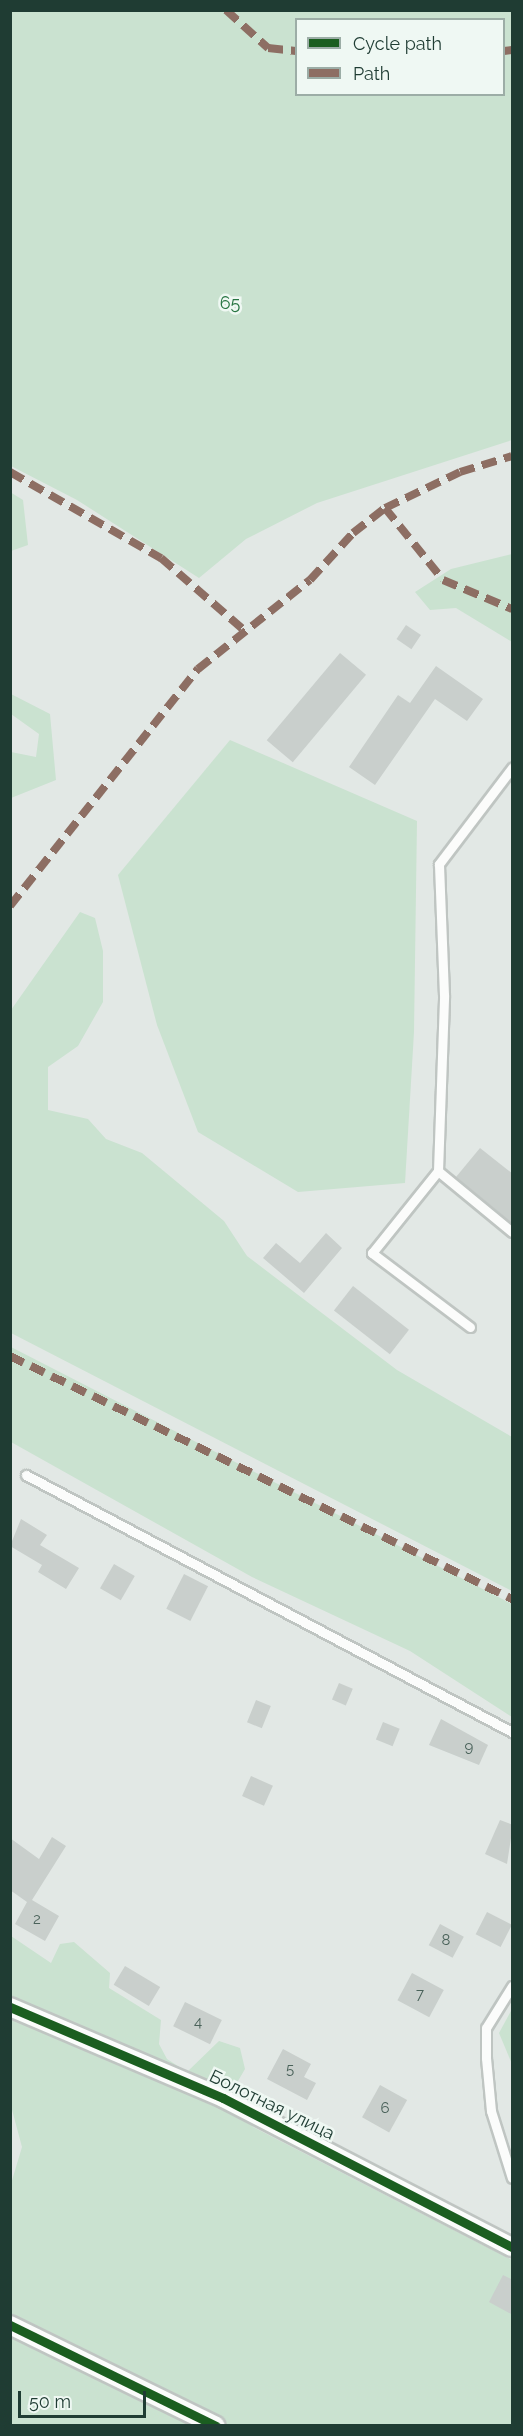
<!DOCTYPE html>
<meta charset="utf-8">
<style>
body{margin:0}
#map{position:relative;width:523px;height:2436px;overflow:hidden;background:#e2e8e5;font-family:Raleway,sans-serif}
div>[style]{position:absolute}
.green>*{inset:0;background:#cae2d0}
.building>*{inset:0;background:#c9cfcc;transform-origin:0 0}
.roads{filter:drop-shadow(2px 0 #bfc5c2) drop-shadow(-2px 0 #bfc5c2) drop-shadow(0 2px #bfc5c2) drop-shadow(0 -2px #bfc5c2)}
.service>*{height:9px;margin:-4.5px;padding:0 4.5px;transform-origin:4.5px;border-radius:4.5px;background:#fbfcfb}
.minor>*{height:18px;margin:-9px;padding:0 9px;transform-origin:9px;border-radius:9px;background:#fbfcfb}
.quiet>*{height:8px;margin-top:-4px;transform-origin:0;background:repeating-linear-gradient(90deg,#8d6e63 0 15px,transparent 0 23px)}
.cycleway>*{height:9px;margin:-4.5px;padding:0 4.5px;transform-origin:4.5px;border-radius:4.5px;background:#1b5e20}
span{translate:-50% -50%;white-space:nowrap;text-align:center;line-height:1.15;-webkit-text-stroke:5px #eff8f3;paint-order:stroke}
.number-label{font-size:15px;color:#4a625a}
.number-label span{-webkit-text-stroke-width:0}
.park-label{font-size:18px;color:#277542}
.street-label{font-size:18px;color:#1f3c33}
.frame{position:absolute;inset:0;border:12px solid #1f3c33;pointer-events:none}
.legend{position:absolute;left:295px;top:18px;width:210px;height:78px;box-sizing:border-box;background:#eff8f3;border:2px solid #9cada6;margin:0;padding:8px 10px;list-style:none;font-size:18px;color:#1f3c33}
.legend li{display:flex;align-items:center;gap:12px;height:30px}
.legend b{width:30px;border:2px solid #9cada6}
.scale{position:absolute;left:18px;top:2391px;width:128px;height:27px;box-sizing:border-box;border:3px solid #1f3c33;border-top:0;padding-left:8px;font-size:18px;line-height:21px;white-space:nowrap;color:#1f3c33;-webkit-text-stroke:4px #eff8f3;paint-order:stroke}
</style>
<div id="map">
<div class="green">
<div style="clip-path:polygon(evenodd,10px 11px,512px 11px,512px 440px,317px 503px,246px 539px,199px 578px,77px 500px,11px 466px,10px 11px,296px 20px,504px 20px,504px 94px,296px 94px,296px 20px)"></div>
<div style="clip-path:polygon(10px 492px,23px 500px,28px 545px,11px 551px)"></div>
<div style="clip-path:polygon(512px 554px,512px 642px,456px 608px,430px 610px,415px 592px,451px 569px)"></div>
<div style="clip-path:polygon(11px 694px,50px 714px,56px 780px,11px 798px,11px 752px,36px 757px,39px 734px,11px 714px)"></div>
<div style="clip-path:polygon(230px 740px,417px 821px,414px 1032px,405px 1183px,298px 1192px,198px 1132px,157px 1025px,118px 875px)"></div>
<div style="clip-path:polygon(80px 912px,95px 918px,103px 951px,103px 1002px,78px 1046px,48px 1067px,48px 1110px,88px 1119px,106px 1139px,142px 1153px,224px 1221px,247px 1256px,314px 1307px,397px 1370px,512px 1437px,512px 1591px,11px 1333px,11px 1010px)"></div>
<div style="clip-path:polygon(11px 1347px,512px 1604px,512px 1717px,410px 1651px,252px 1577px,11px 1442px)"></div>
<div style="clip-path:polygon(11px 1936px,51px 1963px,60px 1944px,74px 1942px,110px 1973px,109px 1988px,161px 2020px,159px 2044px,167px 2059px,187px 2072px,219px 2041px,240px 2048px,245px 2069px,231px 2093px,253px 2127px,512px 2260px,512px 2425px,228px 2425px,11px 2318px,10px 2187px,22px 2147px,11px 2106px)"></div>
<div style="clip-path:polygon(512px 2009px,512px 2064px,499px 2033px)"></div>
<div style="clip-path:polygon(11px 2334px,195px 2425px,11px 2425px)"></div>
</div>
<div class="building">
<div style="left:406px;top:625px;width:18px;height:17px;rotate:34deg"></div>
<div style="left:340px;top:653px;width:34px;height:114px;rotate:40deg"></div>
<div style="clip-path:polygon(436px 666px,483px 699px,467px 721px,435px 699px,375px 785px,349px 767px,398px 695px,410px 703px)"></div>
<div style="clip-path:polygon(480px 1148px,513px 1174px,513px 1224px,456px 1177px)"></div>
<div style="clip-path:polygon(326px 1233px,342px 1248px,304px 1293px,263px 1258px,276px 1243px,300px 1263px)"></div>
<div style="left:353px;top:1286px;width:71px;height:31px;rotate:38deg"></div>
<div style="clip-path:polygon(21px 1519px,47px 1535px,40px 1545px,79px 1568px,66px 1589px,38px 1572px,42px 1565px,10px 1546px)"></div>
<div style="left:114px;top:1564px;width:24px;height:28px;rotate:30deg"></div>
<div style="left:184px;top:1574px;width:27px;height:39px;rotate:27deg"></div>
<div style="left:339px;top:1683px;width:15px;height:18px;rotate:23deg"></div>
<div style="left:256px;top:1700px;width:16px;height:24px;rotate:22deg"></div>
<div style="clip-path:polygon(441px 1719px,488px 1745px,479px 1765px,429px 1745px)"></div>
<div style="left:383px;top:1722px;width:18px;height:19px;rotate:22deg"></div>
<div style="left:251px;top:1776px;width:24px;height:22px;rotate:24deg"></div>
<div style="clip-path:polygon(500px 1820px,513px 1825px,507px 1864px,485px 1854px)"></div>
<div style="clip-path:polygon(52px 1837px,66px 1846px,32px 1900px,59px 1916px,45px 1941px,15px 1924px,27px 1902px,10px 1890px,10px 1838px,39px 1859px)"></div>
<div style="left:487px;top:1912px;width:28px;height:25px;rotate:27deg"></div>
<div style="left:440px;top:1924px;width:27px;height:24px;rotate:28deg"></div>
<div style="left:125px;top:1966px;width:41px;height:22px;rotate:31deg"></div>
<div style="left:412px;top:1973px;width:36px;height:31px;rotate:28deg"></div>
<div style="left:185px;top:2002px;width:41px;height:27px;rotate:26deg"></div>
<div style="clip-path:polygon(283px 2049px,311px 2064px,304px 2077px,316px 2083px,307px 2100px,267px 2079px)"></div>
<div style="left:380px;top:2085px;width:31px;height:37px;rotate:29deg"></div>
<div style="clip-path:polygon(503px 2275px,513px 2280px,513px 2315px,489px 2302px)"></div>
</div>
<div class="roads">
<div class="service">
<div style="left:438px;top:1171px;width:96px;rotate:39.5deg"></div>
<div style="left:470px;top:1327px;width:123px;rotate:-142.9deg"></div>
<div style="left:372px;top:1253px;width:105px;rotate:-51.2deg"></div>
<div style="left:438px;top:1171px;width:176px;rotate:-88deg"></div>
<div style="left:444px;top:995px;width:131px;rotate:-92.2deg"></div>
<div style="left:439px;top:864px;width:121px;rotate:-52.8deg"></div>
<div style="left:26px;top:1475px;width:550px;rotate:27.87deg"></div>
<div style="left:512px;top:1986px;width:49px;rotate:121.8deg"></div>
<div style="left:486px;top:2028px;width:30px;rotate:90deg"></div>
<div style="left:486px;top:2058px;width:53px;rotate:84.6deg"></div>
<div style="left:491px;top:2111px;width:70px;rotate:72.6deg"></div>
</div>
<div class="minor">
<div style="left:10px;top:2007px;width:232px;rotate:23.1deg"></div>
<div style="left:223px;top:2098px;width:325px;rotate:27.3deg"></div>
<div style="left:10px;top:2325px;width:229px;rotate:26.1deg"></div>
</div>
</div>
<div class="quiet">
<div style="left:226px;top:10px;width:57px;rotate:42.1deg"></div>
<div style="left:268px;top:48px;width:28px;rotate:6deg"></div>
<div style="left:504px;top:51px;width:8px;rotate:-7deg"></div>
<div style="left:10px;top:472px;width:174px;rotate:29.7deg"></div>
<div style="left:161px;top:558px;width:113px;rotate:41deg"></div>
<div style="left:385px;top:508px;width:92px;rotate:51.1deg"></div>
<div style="left:443px;top:580px;width:75px;rotate:22.8deg"></div>
<div style="left:10px;top:906px;width:303px;rotate:-51.6deg"></div>
<div style="left:198px;top:669px;width:143px;rotate:-38.5deg"></div>
<div style="left:310px;top:580px;width:64px;rotate:-47.5deg"></div>
<div style="left:353px;top:533px;width:41px;rotate:-38deg"></div>
<div style="left:385px;top:508px;width:83px;rotate:-25.6deg"></div>
<div style="left:460px;top:472px;width:54px;rotate:-17.1deg"></div>
<div style="left:10px;top:1356px;width:558px;rotate:25.83deg"></div>
</div>
<div class="cycleway">
<div style="left:10px;top:2007px;width:232px;rotate:23.1deg"></div>
<div style="left:223px;top:2098px;width:325px;rotate:27.3deg"></div>
<div style="left:10px;top:2325px;width:229px;rotate:26.1deg"></div>
</div>
<div class="number-label">
<span style="left:469px;top:1748px">9</span>
<span style="left:37px;top:1920px">2</span>
<span style="left:446px;top:1941px">8</span>
<span style="left:420px;top:1995px">7</span>
<span style="left:198px;top:2023px">4</span>
<span style="left:290px;top:2070px">5</span>
<span style="left:385px;top:2109px">6</span>
</div>
<div class="park-label">
<span style="left:230px;top:303px">65</span>
</div>
<div class="street-label">
<span style="left:272px;top:2105px;rotate:26deg">Болотная улица</span>
</div>
<div class="frame"></div>
<ul class="legend">
<li><b style="height:8px;background:#1b5e20"></b>Cycle path</li>
<li><b style="height:8px;background:#8d6e63"></b>Path</li>
</ul>
<div class="scale">50 m</div>
</div>
